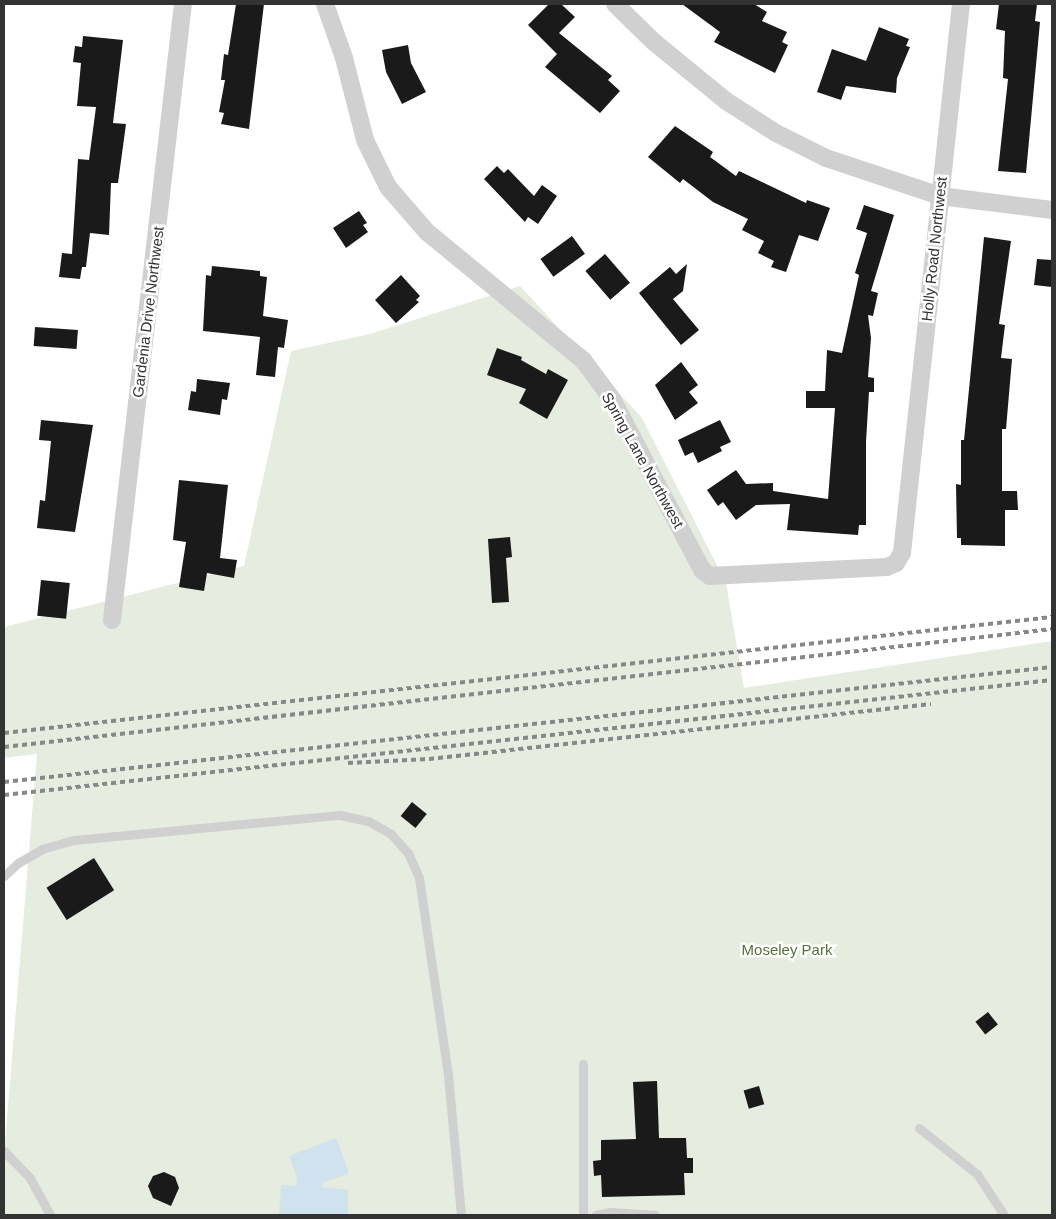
<!DOCTYPE html>
<style>
body{margin:0}
#map{position:relative;width:1056px;height:1219px;overflow:hidden;background:#fff;font-family:Arial,sans-serif}
div>[style]{position:absolute}
.green>*{inset:0;background:#e6ecdf}
.water>*{inset:0;background:#cfe2ee}
.building>*{inset:0;background:#1a1a1a;transform-origin:0 0}
.lane>*{height:9px;margin:-4.5px;padding:0 4.5px;transform-origin:4.5px;border-radius:4.5px;background:#d0d0d0}
.street>*{height:18px;margin:-9px;padding:0 9px;transform-origin:9px;border-radius:9px;background:#d0d0d0}
.rail>*{height:4px;margin-top:-2px;transform-origin:0;background:repeating-linear-gradient(90deg,#888 0 5px,transparent 0 9px)}
span{translate:-50% -50%;white-space:nowrap;text-align:center;line-height:1.15;-webkit-text-stroke:5px #fff;paint-order:stroke}
.street-label{font-size:15px;color:#333}
.park-label{font-size:15px;color:#56703f}
.frame{position:absolute;inset:0;border:5px solid #333;pointer-events:none}
</style>
<div id="map">
<div class="green">
<div style="clip-path:polygon(520px 286px,642px 418px,726px 583px,744px 688px,1052px 641px,1052px 1215px,4px 1215px,4px 1155px,37px 754px,4px 758px,4px 627px,244px 566px,291px 351px,370px 334px)"></div>
</div>
<div class="water">
<div style="clip-path:polygon(336px 1138px,349px 1173px,322px 1183px,322px 1187px,348px 1190px,348px 1215px,279px 1215px,281px 1185px,296px 1186px,297px 1177px,289px 1156px)"></div>
</div>
<div class="building">
<div style="clip-path:polygon(236px 4px,264px 4px,249px 129px,221px 124px,224px 113px,219px 112px,225px 80px,221px 80px,224px 54px,228px 55px)"></div>
<div style="clip-path:polygon(549px 4px,561px 4px,575px 17px,559px 33px,612px 76px,608px 80px,620px 91px,600px 113px,545px 67px,557px 54px,528px 25px)"></div>
<div style="clip-path:polygon(682px 4px,754px 4px,767px 12px,762px 21px,787px 32px,782px 42px,788px 45px,775px 73px,714px 42px,720px 32px)"></div>
<div style="clip-path:polygon(999px 4px,1037px 4px,1035px 21px,1040px 22px,1026px 173px,998px 171px,1008px 79px,1003px 78px,1005px 31px,996px 29px)"></div>
<div style="clip-path:polygon(879px 27px,909px 39px,906px 46px,910px 47px,897px 78px,896px 93px,846px 86px,841px 100px,817px 92px,832px 49px,866px 61px)"></div>
<div style="clip-path:polygon(83px 36px,123px 40px,113px 123px,126px 124px,118px 183px,111px 183px,109px 235px,90px 233px,86px 267px,82px 267px,80px 279px,59px 277px,62px 253px,72px 254px,78px 159px,89px 160px,96px 107px,77px 106px,81px 63px,73px 62px,75px 46px,82px 47px)"></div>
<div style="clip-path:polygon(408px 45px,411px 63px,426px 92px,402px 104px,386px 72px,382px 50px)"></div>
<div style="clip-path:polygon(675px 126px,713px 152px,710px 157px,736px 176px,739px 171px,806px 203px,807px 200px,830px 208px,818px 241px,799px 235px,786px 272px,771px 267px,774px 261px,758px 253px,764px 241px,742px 230px,748px 219px,713px 202px,683px 179px,680px 183px,648px 157px)"></div>
<div style="clip-path:polygon(497px 166px,504px 173px,508px 169px,534px 196px,542px 185px,557px 196px,538px 224px,528px 217px,525px 222px,484px 179px)"></div>
<div style="clip-path:polygon(864px 205px,894px 215px,871px 291px,878px 293px,873px 316px,868px 315px,871px 338px,868px 377px,874px 378px,874px 392px,869px 392px,866px 442px,866px 525px,859px 525px,858px 535px,787px 530px,790px 504px,756px 505px,736px 520px,723px 502px,718px 506px,707px 490px,736px 470px,746px 484px,773px 483px,773px 491px,828px 499px,835px 408px,806px 408px,806px 391px,825px 391px,827px 350px,842px 353px,859px 275px,855px 273px,867px 233px,856px 229px)"></div>
<div style="clip-path:polygon(359px 211px,367px 223px,363px 225px,368px 232px,346px 248px,333px 228px)"></div>
<div style="left:572px;top:236px;width:22px;height:39px;rotate:54deg"></div>
<div style="clip-path:polygon(984px 237px,1011px 241px,999px 324px,1005px 325px,1001px 358px,1012px 359px,1006px 429px,1002px 429px,1002px 491px,1017px 491px,1018px 510px,1005px 510px,1005px 546px,961px 545px,961px 538px,957px 538px,956px 484px,961px 485px,961px 440px,964px 440px)"></div>
<div style="left:605px;top:254px;width:38px;height:26px;rotate:49deg"></div>
<div style="clip-path:polygon(1037px 259px,1052px 260px,1052px 287px,1034px 285px)"></div>
<div style="clip-path:polygon(687px 264px,683px 291px,673px 299px,699px 330px,681px 345px,639px 293px,670px 267px,676px 274px)"></div>
<div style="clip-path:polygon(212px 266px,260px 271px,260px 276px,267px 277px,263px 316px,288px 320px,284px 348px,278px 347px,275px 377px,256px 375px,260px 337px,203px 331px,206px 275px,211px 276px)"></div>
<div style="clip-path:polygon(401px 275px,420px 296px,416px 300px,419px 302px,396px 323px,375px 300px)"></div>
<div style="left:35px;top:327px;width:43px;height:19px;rotate:4deg"></div>
<div style="clip-path:polygon(497px 348px,522px 357px,521px 360px,546px 374px,548px 369px,568px 380px,547px 419px,519px 403px,526px 389px,487px 375px)"></div>
<div style="clip-path:polygon(681px 362px,698px 385px,689px 392px,698px 403px,675px 420px,655px 385px)"></div>
<div style="clip-path:polygon(197px 379px,230px 383px,227px 400px,222px 399px,220px 415px,188px 410px,191px 391px,196px 392px)"></div>
<div style="clip-path:polygon(41px 420px,93px 425px,75px 532px,37px 528px,40px 500px,45px 501px,51px 441px,39px 440px)"></div>
<div style="clip-path:polygon(720px 420px,731px 442px,720px 447px,722px 451px,698px 463px,693px 452px,685px 456px,678px 440px)"></div>
<div style="clip-path:polygon(179px 480px,228px 485px,220px 558px,237px 560px,234px 578px,207px 573px,204px 591px,179px 587px,186px 542px,173px 540px)"></div>
<div style="clip-path:polygon(510px 537px,512px 557px,506px 558px,509px 602px,492px 603px,488px 539px)"></div>
<div style="left:41px;top:580px;width:29px;height:36px;rotate:6deg"></div>
<div style="left:412px;top:802px;width:19px;height:18px;rotate:39deg"></div>
<div style="left:94px;top:858px;width:38px;height:56px;rotate:58deg"></div>
<div style="left:988px;top:1012px;width:16px;height:16px;rotate:52deg"></div>
<div style="clip-path:polygon(657px 1081px,659px 1138px,686px 1138px,687px 1158px,693px 1158px,693px 1173px,684px 1173px,685px 1195px,602px 1197px,601px 1175px,594px 1176px,593px 1161px,601px 1160px,601px 1140px,636px 1139px,633px 1082px)"></div>
<div style="left:759px;top:1086px;width:19px;height:16px;rotate:74deg"></div>
<div style="clip-path:polygon(164px 1172px,175px 1177px,179px 1188px,171px 1206px,153px 1198px,148px 1186px,153px 1176px)"></div>
</div>
<div class="lane">
<div style="left:4px;top:876px;width:19px;rotate:-43deg"></div>
<div style="left:18px;top:863px;width:28px;rotate:-30deg"></div>
<div style="left:42px;top:849px;width:33px;rotate:-16deg"></div>
<div style="left:74px;top:840px;width:267px;rotate:-5.4deg"></div>
<div style="left:340px;top:815px;width:29px;rotate:12deg"></div>
<div style="left:368px;top:821px;width:25px;rotate:29deg"></div>
<div style="left:390px;top:833px;width:27px;rotate:48deg"></div>
<div style="left:408px;top:853px;width:27px;rotate:66deg"></div>
<div style="left:419px;top:878px;width:199px;rotate:81.6deg"></div>
<div style="left:448px;top:1075px;width:141px;rotate:84.7deg"></div>
<div style="left:919px;top:1128px;width:74px;rotate:38.4deg"></div>
<div style="left:977px;top:1174px;width:49px;rotate:56.6deg"></div>
<div style="left:4px;top:1151px;width:37px;rotate:46deg"></div>
<div style="left:30px;top:1178px;width:42px;rotate:61.6deg"></div>
<div style="left:583px;top:1215px;width:151px;rotate:-90deg"></div>
<div style="left:596px;top:1215px;width:14px;rotate:-12deg"></div>
<div style="left:610px;top:1212px;width:45px;rotate:3.8deg"></div>
</div>
<div class="street">
<div style="left:325px;top:4px;width:57px;rotate:70.6deg"></div>
<div style="left:344px;top:58px;width:85px;rotate:75.6deg"></div>
<div style="left:365px;top:140px;width:52px;rotate:63.9deg"></div>
<div style="left:388px;top:187px;width:60px;rotate:49.1deg"></div>
<div style="left:427px;top:232px;width:202px;rotate:39.4deg"></div>
<div style="left:583px;top:360px;width:49px;rotate:53.4deg"></div>
<div style="left:612px;top:399px;width:193px;rotate:62.2deg"></div>
<div style="left:702px;top:570px;width:10px;rotate:37deg"></div>
<div style="left:710px;top:576px;width:177px;rotate:-2.9deg"></div>
<div style="left:887px;top:567px;width:10px;rotate:-24deg"></div>
<div style="left:896px;top:563px;width:12px;rotate:-59deg"></div>
<div style="left:902px;top:553px;width:552px;rotate:-83.87deg"></div>
<div style="left:615px;top:4px;width:54px;rotate:44.3deg"></div>
<div style="left:654px;top:42px;width:93px;rotate:39.3deg"></div>
<div style="left:726px;top:101px;width:59px;rotate:32.6deg"></div>
<div style="left:776px;top:133px;width:56px;rotate:26.6deg"></div>
<div style="left:826px;top:158px;width:120px;rotate:18.4deg"></div>
<div style="left:940px;top:196px;width:113px;rotate:7.1deg"></div>
<div style="left:112px;top:620px;width:620px;rotate:-83.43deg"></div>
</div>
<div class="rail">
<div style="left:4px;top:733px;width:1054px;rotate:-6.32deg"></div>
<div style="left:4px;top:747px;width:1055px;rotate:-6.42deg"></div>
<div style="left:348px;top:763px;width:81px;rotate:-2.8deg"></div>
<div style="left:429px;top:759px;width:505px;rotate:-6.25deg"></div>
<div style="left:4px;top:782px;width:1054px;rotate:-6.26deg"></div>
<div style="left:4px;top:795px;width:1054px;rotate:-6.26deg"></div>
</div>
<div class="street-label">
<span style="left:934px;top:249px;rotate:-84deg">Holly Road Northwest</span>
<span style="left:148px;top:312px;rotate:-83deg">Gardenia Drive Northwest</span>
<span style="left:643px;top:460px;rotate:61deg">Spring Lane Northwest</span>
</div>
<div class="park-label">
<span style="left:787px;top:950px">Moseley Park</span>
</div>
<div class="frame"></div>
</div>
